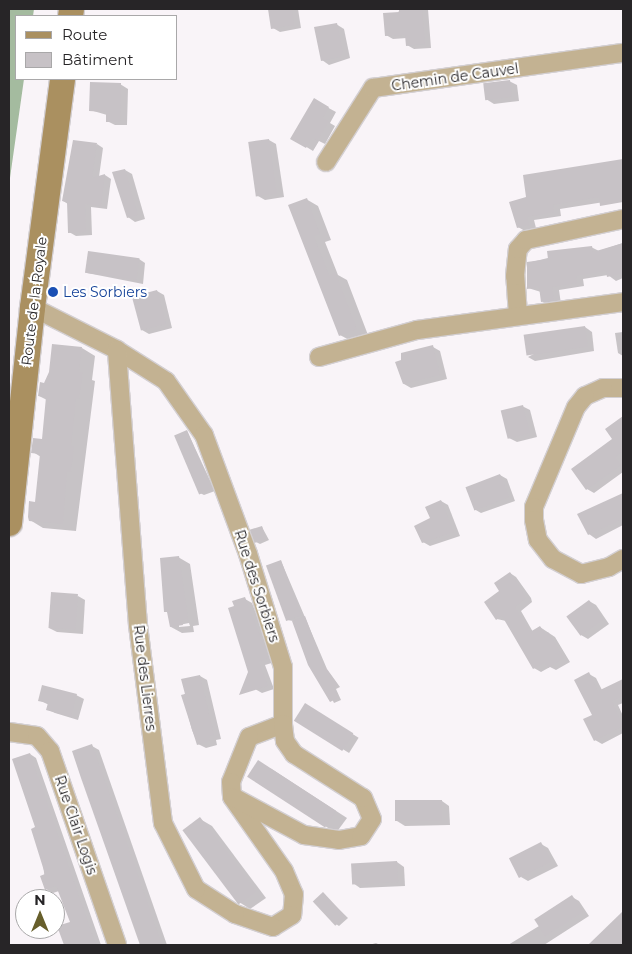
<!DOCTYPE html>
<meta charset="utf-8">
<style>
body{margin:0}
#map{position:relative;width:632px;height:954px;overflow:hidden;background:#f9f4f8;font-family:Montserrat,sans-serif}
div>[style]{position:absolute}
.forest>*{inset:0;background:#a4bb9f}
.shadow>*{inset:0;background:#0003;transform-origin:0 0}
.building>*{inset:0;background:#c7c2c6;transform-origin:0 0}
.roads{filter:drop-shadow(1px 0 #d3cfd2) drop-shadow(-1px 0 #d3cfd2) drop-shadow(0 1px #d3cfd2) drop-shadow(0 -1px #d3cfd2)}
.street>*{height:18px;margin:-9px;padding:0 9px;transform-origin:9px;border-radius:9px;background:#c3b292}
.secondary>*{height:25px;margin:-12.5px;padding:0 12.5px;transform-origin:12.5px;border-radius:12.5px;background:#aa9060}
.dots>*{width:14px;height:14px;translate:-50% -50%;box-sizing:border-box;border:2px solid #fff;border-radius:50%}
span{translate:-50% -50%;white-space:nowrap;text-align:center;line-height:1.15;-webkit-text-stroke:4px #fff;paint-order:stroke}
.street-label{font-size:14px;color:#272527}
.transit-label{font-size:14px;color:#164399}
.left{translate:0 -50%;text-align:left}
.frame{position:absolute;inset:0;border:10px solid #272527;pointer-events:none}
.legend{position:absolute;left:15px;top:15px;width:162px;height:65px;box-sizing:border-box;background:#fff;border:1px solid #a9a8a9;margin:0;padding:6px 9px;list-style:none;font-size:15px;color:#272527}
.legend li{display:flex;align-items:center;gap:10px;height:25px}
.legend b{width:25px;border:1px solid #a9a8a9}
.north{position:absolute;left:15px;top:889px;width:50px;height:50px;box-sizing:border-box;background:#fff;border:1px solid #a9a8a9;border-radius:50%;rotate:0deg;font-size:14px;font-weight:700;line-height:20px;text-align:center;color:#272527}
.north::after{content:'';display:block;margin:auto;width:18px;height:22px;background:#675f2b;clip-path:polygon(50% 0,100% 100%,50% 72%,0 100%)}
</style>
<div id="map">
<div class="forest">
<div style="clip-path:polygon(9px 9px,34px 9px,33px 16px,16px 16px,16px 79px,24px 79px,9px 185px)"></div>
</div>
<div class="shadow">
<div style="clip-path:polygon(269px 9px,298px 9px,301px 28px,280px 32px,273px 28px)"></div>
<div style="clip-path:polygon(400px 9px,428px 9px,431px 48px,414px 49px,407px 45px,407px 38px,393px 39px,386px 35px)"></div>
<div style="clip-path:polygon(336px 24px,344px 29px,350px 58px,329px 65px,322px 60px)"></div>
<div style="clip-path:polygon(509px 81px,517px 85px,519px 101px,494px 104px,486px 99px)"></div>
<div style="clip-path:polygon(120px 84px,128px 89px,127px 125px,115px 125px,107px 121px,107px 115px,90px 110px)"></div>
<div style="clip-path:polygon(314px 100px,336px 112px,330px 123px,335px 126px,325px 144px,319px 141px,313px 151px,292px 138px)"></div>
<div style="clip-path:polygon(269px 140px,276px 144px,284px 197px,265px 200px,258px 196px)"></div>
<div style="clip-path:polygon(97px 144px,103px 148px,99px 177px,105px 175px,111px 179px,107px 209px,91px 207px,92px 235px,76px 236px,69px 232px,68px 204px,63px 201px)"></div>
<div style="clip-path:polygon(623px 160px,623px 199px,560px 209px,561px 216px,534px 220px,536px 228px,525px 231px,518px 227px,528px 198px,524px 176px)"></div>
<div style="clip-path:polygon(125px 170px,132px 174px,145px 219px,135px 222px,128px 217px)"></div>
<div style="clip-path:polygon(306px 199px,318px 206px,331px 240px,325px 242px,338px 275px,347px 280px,368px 335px,351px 341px,340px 335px,290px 206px)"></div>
<div style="clip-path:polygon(623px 243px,623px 278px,616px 281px,608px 275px,583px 279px,584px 286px,559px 290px,561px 304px,550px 306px,543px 302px,541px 292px,528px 288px,528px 263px,591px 247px,599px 251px)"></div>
<div style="clip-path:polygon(139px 259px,145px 263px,143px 284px,87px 273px)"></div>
<div style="clip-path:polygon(157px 291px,164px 295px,172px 328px,149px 334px,142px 330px)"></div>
<div style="clip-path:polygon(585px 327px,592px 332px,594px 351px,535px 361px,528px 357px)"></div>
<div style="clip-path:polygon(623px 332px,623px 356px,618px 353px,615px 333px)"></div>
<div style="clip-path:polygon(433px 347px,440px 351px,447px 379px,411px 388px,404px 384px,397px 363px)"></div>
<div style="clip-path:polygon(82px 348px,95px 356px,92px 380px,95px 381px,76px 531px,43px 528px,30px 520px,36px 503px,41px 457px,33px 452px,43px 440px,47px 400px,39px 396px,44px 384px)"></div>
<div style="clip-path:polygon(522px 406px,530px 410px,537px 437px,517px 442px,509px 438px)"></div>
<div style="clip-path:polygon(623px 418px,623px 472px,594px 493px,587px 489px,573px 469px,614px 439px,607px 429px)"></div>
<div style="clip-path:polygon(187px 431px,215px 491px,204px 495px,200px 493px)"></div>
<div style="clip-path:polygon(500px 475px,507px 479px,515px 501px,481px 513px,474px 509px)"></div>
<div style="clip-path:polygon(623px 494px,623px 525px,596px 539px,589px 534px,579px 515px)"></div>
<div style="clip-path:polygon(441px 501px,448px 505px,460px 536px,430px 546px,423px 542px)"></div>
<div style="clip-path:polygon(262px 527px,269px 540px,260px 544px,256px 542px)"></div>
<div style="clip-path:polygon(evenodd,178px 557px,190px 564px,199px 625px,193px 626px,194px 632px,182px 633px,171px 627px,169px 613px,165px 611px,178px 557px,189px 623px,190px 626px,179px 627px,179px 625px,189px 623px)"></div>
<div style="clip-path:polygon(281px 561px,327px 669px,340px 687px,336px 689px,341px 700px,334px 703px,293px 621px,287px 620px)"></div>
<div style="clip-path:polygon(510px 573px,516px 577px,531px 598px,532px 602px,521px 611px,533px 632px,540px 627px,555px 637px,570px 662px,556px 670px,550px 667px,541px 672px,534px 668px,506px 621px,497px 619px,501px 592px)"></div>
<div style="clip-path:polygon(78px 596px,85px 600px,83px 634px,57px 632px,49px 628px)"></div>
<div style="clip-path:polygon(245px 599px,252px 603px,275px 662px,265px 665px,274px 689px,262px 693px,255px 689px)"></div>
<div style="clip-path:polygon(589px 601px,596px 605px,609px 624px,588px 639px,581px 635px)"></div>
<div style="clip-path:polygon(589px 674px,596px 678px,602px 690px,623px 682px,623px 703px,618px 705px,623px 716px,623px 733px,602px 744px,595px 740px)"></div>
<div style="clip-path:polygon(200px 676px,207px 680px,221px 739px,216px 740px,217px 745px,206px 748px,198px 744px,192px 730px,183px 696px)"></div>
<div style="clip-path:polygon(76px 695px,84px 699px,78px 720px,55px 713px,47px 709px,49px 705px,39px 700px)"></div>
<div style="left:306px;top:705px;width:62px;height:18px;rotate:32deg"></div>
<div style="clip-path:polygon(92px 746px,99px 750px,167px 945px,141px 945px,74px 752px)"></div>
<div style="clip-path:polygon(30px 754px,36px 758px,101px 945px,69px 945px,63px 926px,71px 923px,59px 891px,53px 893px,46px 889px)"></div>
<div style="clip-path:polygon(270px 768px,347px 818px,336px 833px,325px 826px)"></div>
<div style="clip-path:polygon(442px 801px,449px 806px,450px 825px,405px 826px,397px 821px)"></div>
<div style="clip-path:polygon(200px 819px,212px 826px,266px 898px,250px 909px,239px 902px)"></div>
<div style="clip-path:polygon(541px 844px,548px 848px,558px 866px,528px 881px,521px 877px)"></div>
<div style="clip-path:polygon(397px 862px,404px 867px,405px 886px,360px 888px,353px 883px)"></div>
<div style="clip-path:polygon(323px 894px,348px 918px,339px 926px,336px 924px)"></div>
<div style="clip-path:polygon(572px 897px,579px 901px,589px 916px,544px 945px,508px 945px,539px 926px)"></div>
<div style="clip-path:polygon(619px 917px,623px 920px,623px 945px,589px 945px)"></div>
<div style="clip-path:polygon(376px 943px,380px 945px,369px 945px)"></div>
</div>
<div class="building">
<div style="clip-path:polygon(268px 9px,292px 9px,294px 25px,271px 29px)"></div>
<div style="clip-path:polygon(399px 9px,422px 9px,425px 44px,406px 46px,405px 35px,385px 36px,383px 13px,399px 12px)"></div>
<div style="clip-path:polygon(337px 23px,343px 53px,340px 57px,321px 61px,314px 27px)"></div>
<div style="left:510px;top:80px;width:17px;height:27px;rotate:83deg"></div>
<div style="clip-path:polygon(90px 82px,121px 83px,120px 122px,106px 122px,106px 112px,89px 111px)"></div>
<div style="clip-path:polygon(314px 98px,329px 107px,323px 118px,329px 121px,317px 141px,312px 138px,306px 148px,290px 139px)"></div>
<div style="left:269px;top:139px;width:55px;height:21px;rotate:82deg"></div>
<div style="clip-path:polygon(73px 140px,97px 143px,92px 178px,105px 174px,101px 206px,85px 204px,86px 232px,68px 233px,67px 202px,62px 201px)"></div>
<div style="clip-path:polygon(623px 159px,623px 202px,600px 206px,599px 197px,553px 205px,554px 212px,527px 217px,529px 225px,517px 228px,509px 202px,526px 197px,523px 175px)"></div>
<div style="clip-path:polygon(125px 169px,138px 215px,127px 218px,112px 172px)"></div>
<div style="clip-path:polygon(307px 198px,320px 234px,314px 236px,329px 275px,335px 272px,357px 329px,339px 336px,288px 205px)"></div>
<div style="clip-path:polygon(623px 243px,623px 273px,607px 277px,606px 271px,576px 276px,577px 283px,552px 287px,554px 301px,541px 302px,539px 287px,527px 289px,527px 262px,548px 259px,547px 251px,592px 246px,593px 252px)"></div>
<div style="left:88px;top:251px;width:52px;height:22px;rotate:8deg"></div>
<div style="left:157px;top:290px;width:35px;height:26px;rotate:75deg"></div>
<div style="left:585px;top:326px;width:21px;height:62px;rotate:82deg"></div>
<div style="clip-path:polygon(52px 344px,82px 347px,79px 372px,83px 372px,79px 399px,76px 398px,71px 446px,74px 446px,71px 472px,67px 472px,63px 524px,29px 521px,28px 517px,29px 501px,35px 502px,40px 454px,31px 453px,33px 438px,42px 439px,46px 397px,38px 396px,40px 382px,44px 383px,49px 372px)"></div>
<div style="clip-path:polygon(433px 345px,440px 375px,403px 384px,395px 362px,401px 360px,401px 353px)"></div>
<div style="left:523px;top:405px;width:29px;height:23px;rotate:76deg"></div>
<div style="clip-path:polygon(623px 416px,623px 454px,622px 452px,615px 457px,621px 465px,586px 490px,571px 469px,612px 439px,605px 429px)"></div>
<div style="left:187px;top:430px;width:64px;height:14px;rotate:67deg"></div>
<div style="left:500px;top:474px;width:25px;height:37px;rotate:69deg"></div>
<div style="clip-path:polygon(623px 493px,623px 519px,588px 535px,577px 514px)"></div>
<div style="clip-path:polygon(441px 500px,454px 532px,422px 543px,414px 526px,430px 518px,425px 507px)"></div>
<div style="left:262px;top:526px;width:14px;height:13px;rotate:73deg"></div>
<div style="clip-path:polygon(179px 556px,188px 619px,182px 620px,183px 625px,170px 627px,167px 612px,164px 612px,160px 558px)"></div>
<div style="left:281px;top:560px;width:59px;height:16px;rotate:70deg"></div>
<div style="clip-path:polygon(510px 572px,524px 594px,526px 598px,515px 607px,530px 632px,540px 626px,545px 634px,548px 632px,564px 658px,548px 668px,545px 663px,533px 669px,502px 616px,496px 620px,484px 602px,499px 591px,494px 583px)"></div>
<div style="left:51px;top:592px;width:27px;height:36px;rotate:4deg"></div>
<div style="clip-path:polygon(245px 597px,269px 658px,259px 662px,268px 686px,239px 695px,248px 672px,228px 608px,234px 606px,232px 601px)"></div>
<div style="left:589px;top:600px;width:24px;height:28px;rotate:54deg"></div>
<div style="clip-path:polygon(305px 616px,324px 666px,338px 685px,334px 687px,338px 698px,330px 702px,308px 665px,292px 621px)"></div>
<div style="clip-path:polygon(589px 672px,598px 691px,623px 679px,623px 696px,612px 701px,623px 726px,594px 741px,583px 719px,592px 715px,574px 680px)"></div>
<div style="clip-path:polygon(200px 675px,214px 735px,209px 736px,210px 741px,197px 745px,181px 695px,185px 694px,181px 679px)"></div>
<div style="clip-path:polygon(42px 685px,77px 694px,71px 717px,46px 710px,48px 703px,38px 701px)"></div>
<div style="left:305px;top:703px;width:57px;height:21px;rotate:32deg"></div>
<div style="clip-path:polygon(92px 744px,125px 837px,162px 945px,140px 945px,81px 778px,72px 751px)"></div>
<div style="clip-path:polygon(30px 753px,61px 844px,96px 945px,64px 945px,57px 926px,70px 922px,56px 886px,45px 890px,40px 876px,45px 874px,31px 829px,35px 827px,12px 759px)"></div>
<div style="left:258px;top:760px;width:93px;height:20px;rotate:33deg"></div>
<div style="left:442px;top:800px;width:21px;height:47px;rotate:90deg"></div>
<div style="left:200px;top:817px;width:93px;height:22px;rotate:53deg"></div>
<div style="left:541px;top:842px;width:22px;height:36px;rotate:63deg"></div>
<div style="left:397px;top:861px;width:21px;height:46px;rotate:87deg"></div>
<div style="left:323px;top:892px;width:33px;height:14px;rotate:47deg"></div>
<div style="left:572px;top:895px;width:20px;height:45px;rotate:57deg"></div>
<div style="clip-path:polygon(623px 911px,623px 945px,588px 945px)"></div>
</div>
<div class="roads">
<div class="street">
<div style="left:326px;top:162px;width:88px;rotate:-57.6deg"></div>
<div style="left:373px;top:88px;width:252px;rotate:-8deg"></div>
<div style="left:32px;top:307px;width:95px;rotate:26.8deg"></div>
<div style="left:117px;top:350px;width:58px;rotate:32.3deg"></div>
<div style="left:166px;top:381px;width:66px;rotate:54.9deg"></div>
<div style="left:204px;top:435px;width:127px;rotate:69.7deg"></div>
<div style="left:248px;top:554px;width:118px;rotate:72.8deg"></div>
<div style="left:283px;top:667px;width:57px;rotate:90deg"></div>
<div style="left:283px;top:724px;width:36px;rotate:159deg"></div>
<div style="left:249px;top:737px;width:48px;rotate:111.8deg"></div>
<div style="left:231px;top:782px;width:15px;rotate:86deg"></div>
<div style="left:232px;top:797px;width:90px;rotate:54.9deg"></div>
<div style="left:284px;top:871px;width:25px;rotate:67deg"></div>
<div style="left:294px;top:894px;width:21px;rotate:95deg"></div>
<div style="left:292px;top:915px;width:22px;rotate:148deg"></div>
<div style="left:273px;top:927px;width:40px;rotate:-161.1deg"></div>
<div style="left:235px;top:914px;width:46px;rotate:-147.3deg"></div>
<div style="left:196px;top:889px;width:74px;rotate:-116.6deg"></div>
<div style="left:163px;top:823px;width:200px;rotate:-97.2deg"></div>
<div style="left:138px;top:625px;width:276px;rotate:-94.4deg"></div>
<div style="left:518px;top:315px;width:39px;rotate:-94deg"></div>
<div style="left:515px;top:276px;width:27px;rotate:-84deg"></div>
<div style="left:518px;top:249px;width:12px;rotate:-48deg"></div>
<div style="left:526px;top:240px;width:99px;rotate:-12.2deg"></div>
<div style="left:319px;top:357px;width:102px;rotate:-15.4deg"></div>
<div style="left:417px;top:330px;width:208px;rotate:-7.7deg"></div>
<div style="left:623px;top:388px;width:20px;rotate:180deg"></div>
<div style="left:603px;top:388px;width:20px;rotate:156deg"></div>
<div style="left:585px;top:396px;width:14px;rotate:129deg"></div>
<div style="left:576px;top:407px;width:108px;rotate:112.8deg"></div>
<div style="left:534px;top:507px;width:13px;rotate:90deg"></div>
<div style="left:534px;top:520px;width:20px;rotate:79deg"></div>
<div style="left:538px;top:540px;width:24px;rotate:52deg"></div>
<div style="left:553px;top:559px;width:32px;rotate:28deg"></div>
<div style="left:581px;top:574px;width:29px;rotate:-14deg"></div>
<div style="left:609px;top:567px;width:16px;rotate:-30deg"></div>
<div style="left:9px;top:732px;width:28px;rotate:8deg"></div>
<div style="left:37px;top:736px;width:20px;rotate:49deg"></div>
<div style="left:50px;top:751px;width:205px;rotate:70.9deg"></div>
<div style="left:235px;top:798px;width:78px;rotate:28.2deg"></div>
<div style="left:304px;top:835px;width:35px;rotate:8deg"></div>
<div style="left:339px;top:840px;width:22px;rotate:-10deg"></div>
<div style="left:361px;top:836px;width:20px;rotate:-57deg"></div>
<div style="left:372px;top:819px;width:23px;rotate:-113deg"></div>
<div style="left:363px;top:798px;width:82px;rotate:-147.5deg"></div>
<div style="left:294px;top:754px;width:16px;rotate:-125deg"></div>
<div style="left:285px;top:741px;width:17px;rotate:-97deg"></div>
</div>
<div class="secondary">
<div style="left:70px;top:16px;width:7px;rotate:-82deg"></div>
<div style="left:9px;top:523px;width:217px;rotate:-83.9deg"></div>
<div style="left:32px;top:307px;width:230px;rotate:-82.5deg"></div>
</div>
</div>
<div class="dots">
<div style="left:53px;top:292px;background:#1a4fb4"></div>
</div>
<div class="street-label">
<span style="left:455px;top:77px;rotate:-8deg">Chemin de Cauvel</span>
<span style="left:34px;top:301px;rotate:-83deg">Route de la Royale</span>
<span style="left:257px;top:586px;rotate:72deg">Rue des Sorbiers</span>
<span style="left:145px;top:678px;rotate:83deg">Rue des Lierres</span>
<span style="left:76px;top:825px;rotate:71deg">Rue Clair Logis</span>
</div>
<div class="transit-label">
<span class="left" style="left:63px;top:292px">Les Sorbiers</span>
</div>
<div class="frame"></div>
<ul class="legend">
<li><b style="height:6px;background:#aa9060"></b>Route</li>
<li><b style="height:14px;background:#c7c2c6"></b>Bâtiment</li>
</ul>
<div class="north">N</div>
</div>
